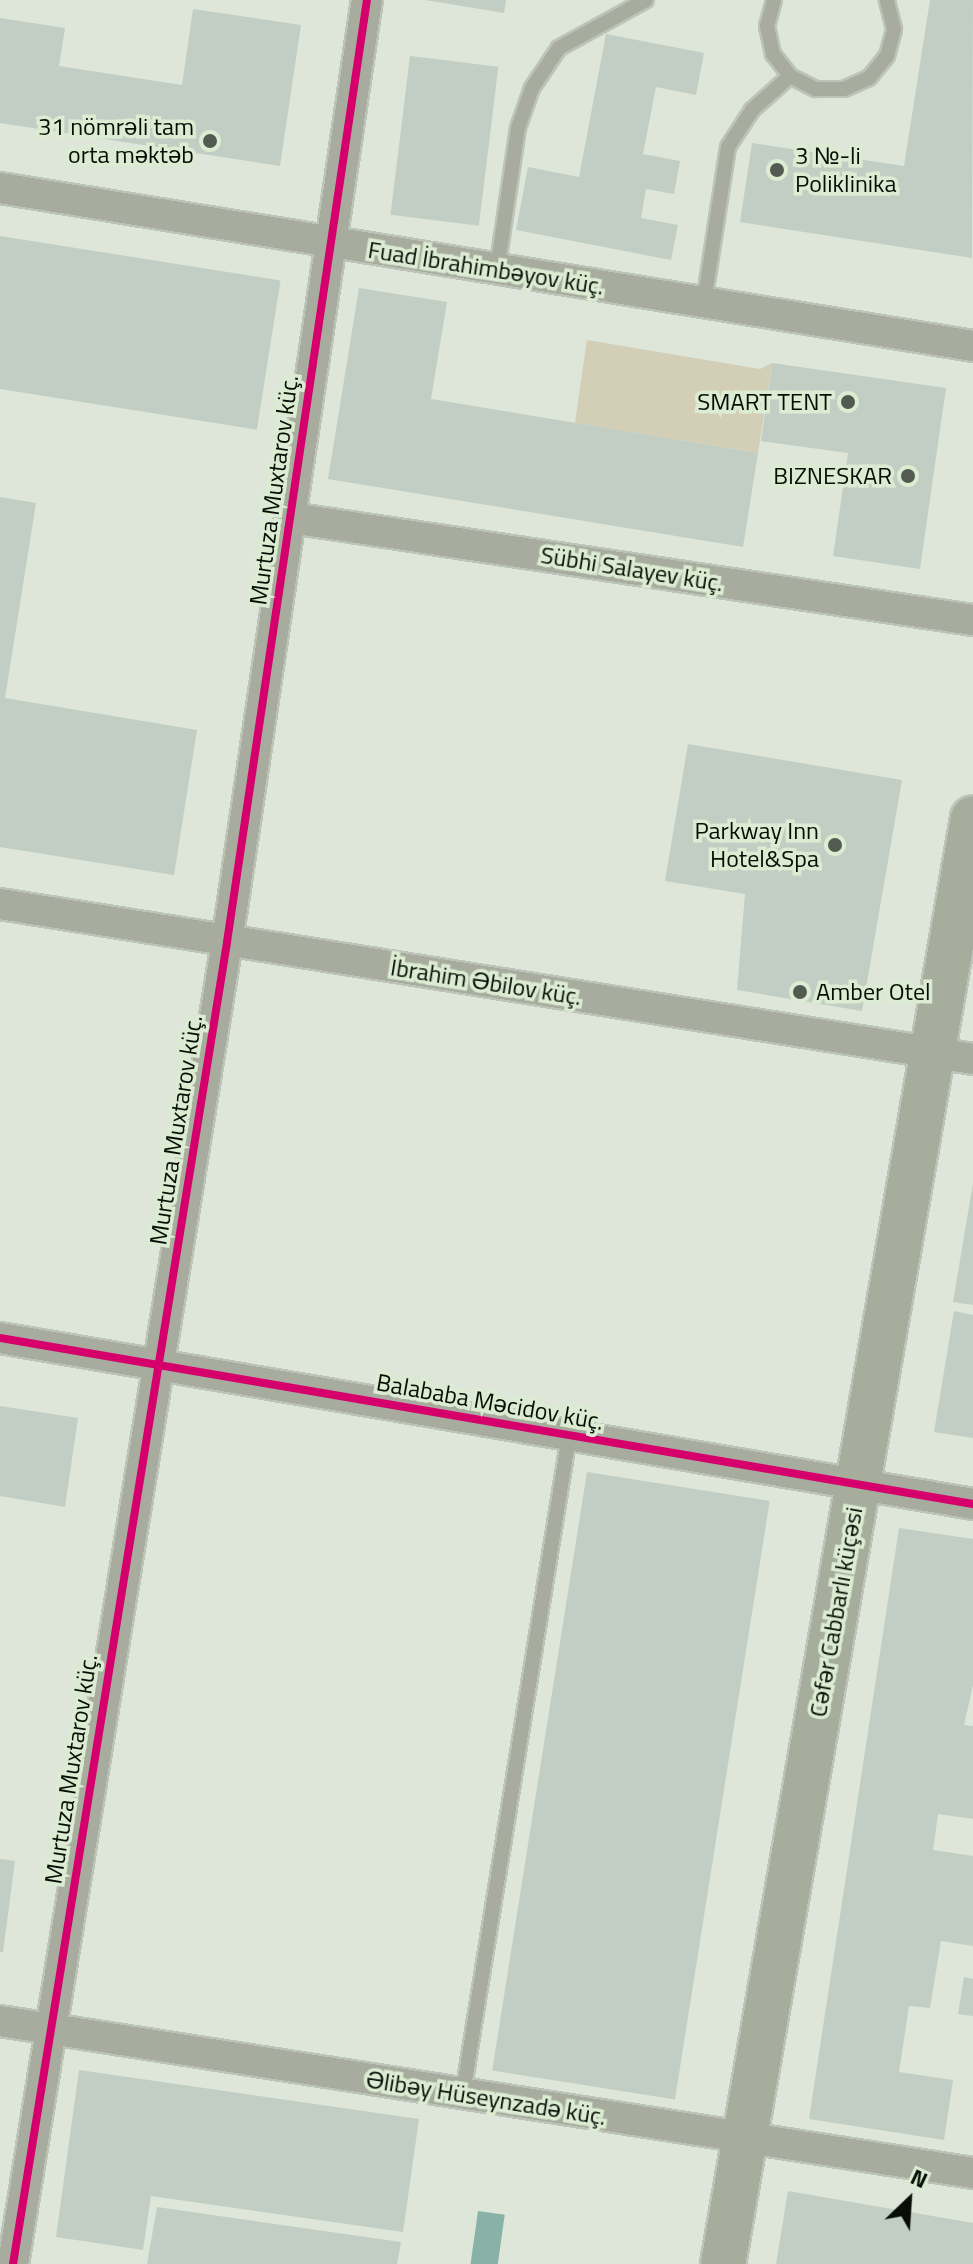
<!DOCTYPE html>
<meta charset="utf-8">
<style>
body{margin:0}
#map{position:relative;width:973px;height:2264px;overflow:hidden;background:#dde6d9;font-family:"Titillium Web",sans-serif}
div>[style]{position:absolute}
.green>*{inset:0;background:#d3cfb6}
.water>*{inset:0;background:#89b2a7;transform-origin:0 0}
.building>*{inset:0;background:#c2cec3;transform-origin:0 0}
.roads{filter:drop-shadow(2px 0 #bcc3b8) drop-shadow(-2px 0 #bcc3b8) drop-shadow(0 2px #bcc3b8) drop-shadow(0 -2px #bcc3b8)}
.service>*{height:14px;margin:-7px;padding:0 7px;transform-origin:7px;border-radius:7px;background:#a8ac9e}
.minor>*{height:30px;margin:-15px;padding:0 15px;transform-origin:15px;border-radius:15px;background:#a8ac9e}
.primary>*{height:44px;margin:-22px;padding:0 22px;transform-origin:22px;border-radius:22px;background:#a7ad9d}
.cycleway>*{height:8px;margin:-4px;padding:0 4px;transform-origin:4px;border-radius:4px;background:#d6006c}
.dots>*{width:22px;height:22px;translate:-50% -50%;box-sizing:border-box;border:4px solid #dbecd3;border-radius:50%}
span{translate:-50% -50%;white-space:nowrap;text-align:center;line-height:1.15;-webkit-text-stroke:7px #dbecd3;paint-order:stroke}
.poi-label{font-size:24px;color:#080e06}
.right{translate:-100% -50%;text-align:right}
.left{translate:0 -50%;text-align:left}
.street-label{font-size:24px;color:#080e06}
.north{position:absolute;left:869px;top:2160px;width:80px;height:80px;-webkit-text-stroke:6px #dbecd3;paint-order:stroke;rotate:25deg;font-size:22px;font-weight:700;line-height:32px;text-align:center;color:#080e06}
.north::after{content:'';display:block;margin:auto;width:28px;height:36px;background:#080e06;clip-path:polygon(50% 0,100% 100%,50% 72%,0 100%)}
</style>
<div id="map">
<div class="green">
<div style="clip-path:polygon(587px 340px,760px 369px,772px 363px,758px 453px,575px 423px)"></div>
</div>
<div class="water">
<div style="left:478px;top:2211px;width:27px;height:54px;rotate:8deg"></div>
</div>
<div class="building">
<div style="clip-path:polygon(425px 0,506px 0,504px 13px)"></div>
<div style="clip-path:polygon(930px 0,973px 0,972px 258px,740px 222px,752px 143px,904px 166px)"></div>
<div style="clip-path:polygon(193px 9px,301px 25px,280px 166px,0 123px,0 18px,65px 28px,59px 66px,182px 85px)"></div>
<div style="clip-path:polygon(606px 34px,704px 53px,696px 95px,656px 87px,643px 154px,680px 161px,674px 194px,646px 189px,641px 218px,678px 225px,671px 260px,516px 230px,528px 167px,579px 177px)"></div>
<div style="left:410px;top:56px;width:89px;height:160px;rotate:7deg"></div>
<div style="left:0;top:236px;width:284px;height:151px;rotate:9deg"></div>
<div style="clip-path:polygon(359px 288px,447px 302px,431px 399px,758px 453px,743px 547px,328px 479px)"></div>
<div style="clip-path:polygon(772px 363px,946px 388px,920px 569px,833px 556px,848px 453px,761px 441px)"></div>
<div style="clip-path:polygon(0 497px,36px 503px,5px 698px,197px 730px,174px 875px,0 847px)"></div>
<div style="clip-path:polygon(688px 744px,902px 780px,862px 1011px,737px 990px,745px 894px,665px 881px)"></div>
<div style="clip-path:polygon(973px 1183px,973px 1305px,953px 1302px)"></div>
<div style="clip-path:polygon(954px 1311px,973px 1315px,973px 1438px,934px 1432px)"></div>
<div style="clip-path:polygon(0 1406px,78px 1418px,65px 1507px,0 1496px)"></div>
<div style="left:587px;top:1472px;width:185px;height:606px;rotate:9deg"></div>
<div style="clip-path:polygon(899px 1528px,973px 1539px,973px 1685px,964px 1725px,973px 1726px,973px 1819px,938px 1814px,933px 1850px,973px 1856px,973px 1946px,941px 1941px,930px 2008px,909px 2006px,899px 2072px,953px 2080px,944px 2140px,809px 2119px)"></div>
<div style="clip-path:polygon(0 1859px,15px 1861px,3px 1952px,0 1952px)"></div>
<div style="clip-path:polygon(964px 1977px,973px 1979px,973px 2016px,958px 2014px)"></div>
<div style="clip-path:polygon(79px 2070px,419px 2119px,403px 2232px,151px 2196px,143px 2250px,56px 2237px)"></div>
<div style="clip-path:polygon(788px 2191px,973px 2223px,973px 2264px,776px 2264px)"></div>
<div style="clip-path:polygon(157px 2207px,401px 2242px,397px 2264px,147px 2264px)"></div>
</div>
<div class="roads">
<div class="service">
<div style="left:774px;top:0;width:27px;rotate:105deg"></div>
<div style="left:767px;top:26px;width:29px;rotate:78deg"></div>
<div style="left:773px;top:54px;width:28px;rotate:52deg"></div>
<div style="left:790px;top:76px;width:29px;rotate:27deg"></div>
<div style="left:816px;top:89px;width:28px"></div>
<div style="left:844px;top:89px;width:27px;rotate:-24deg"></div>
<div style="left:869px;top:78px;width:28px;rotate:-51deg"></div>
<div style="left:887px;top:56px;width:28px;rotate:-75deg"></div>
<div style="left:894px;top:29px;width:30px;rotate:-104deg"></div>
<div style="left:497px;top:270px;width:144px;rotate:-81.6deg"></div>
<div style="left:518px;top:128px;width:42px;rotate:-70.7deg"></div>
<div style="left:532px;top:88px;width:48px;rotate:-56deg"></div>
<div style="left:559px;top:48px;width:99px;rotate:-28.9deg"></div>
<div style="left:704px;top:302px;width:157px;rotate:-81.2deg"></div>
<div style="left:728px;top:147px;width:44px;rotate:-57deg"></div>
<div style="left:752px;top:110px;width:51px;rotate:-41.8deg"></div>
<div style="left:463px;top:2093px;width:665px;rotate:-80.83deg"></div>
</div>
<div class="minor">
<div style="left:0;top:188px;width:986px;rotate:9.22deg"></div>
<div style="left:291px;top:518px;width:690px;rotate:8.51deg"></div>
<div style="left:0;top:904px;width:985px;rotate:9.05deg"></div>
<div style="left:0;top:1338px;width:987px;rotate:9.68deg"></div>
<div style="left:0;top:2021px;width:985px;rotate:8.88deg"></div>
<div style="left:13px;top:2264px;width:1339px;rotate:-80.8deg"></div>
<div style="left:227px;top:942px;width:952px;rotate:-81.55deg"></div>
</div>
<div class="primary">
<div style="left:723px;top:2264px;width:1467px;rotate:-80.19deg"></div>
</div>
</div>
<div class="cycleway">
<div style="left:0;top:1338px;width:987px;rotate:9.68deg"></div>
<div style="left:13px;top:2264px;width:1339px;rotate:-80.8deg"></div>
<div style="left:227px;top:942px;width:952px;rotate:-81.55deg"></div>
</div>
<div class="dots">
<div style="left:210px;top:141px;background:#535a50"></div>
<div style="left:777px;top:170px;background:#535a50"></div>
<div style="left:848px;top:402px;background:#535a50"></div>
<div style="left:908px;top:476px;background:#535a50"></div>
<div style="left:835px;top:845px;background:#535a50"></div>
<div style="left:800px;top:992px;background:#535a50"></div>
</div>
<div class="poi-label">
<span class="right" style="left:194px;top:141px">31 nömrəli tam<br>orta məktəb</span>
<span class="left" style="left:795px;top:170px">3 №-li<br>Poliklinika</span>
<span class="right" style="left:832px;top:402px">SMART TENT</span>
<span class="right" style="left:892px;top:476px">BIZNESKAR</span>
<span class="right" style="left:819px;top:845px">Parkway Inn<br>Hotel&amp;Spa</span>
<span class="left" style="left:816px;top:992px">Amber Otel</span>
</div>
<div class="street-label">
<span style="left:486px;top:268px;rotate:9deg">Fuad İbrahimbəyov küç.</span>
<span style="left:274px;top:490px;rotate:-82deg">Murtuza Muxtarov küç.</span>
<span style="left:632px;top:569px;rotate:9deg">Sübhi Salayev küç.</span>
<span style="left:486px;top:982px;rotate:9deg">İbrahim Əbilov küç.</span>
<span style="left:176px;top:1130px;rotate:-81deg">Murtuza Muxtarov küç.</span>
<span style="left:490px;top:1402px;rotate:10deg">Balababa Məcidov küç.</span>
<span style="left:836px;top:1612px;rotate:-80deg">Cəfər Cabbarlı küçəsi</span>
<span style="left:71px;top:1769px;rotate:-81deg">Murtuza Muxtarov küç.</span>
<span style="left:486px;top:2098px;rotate:9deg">Əlibəy Hüseynzadə küç.</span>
</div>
<div class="north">N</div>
</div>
